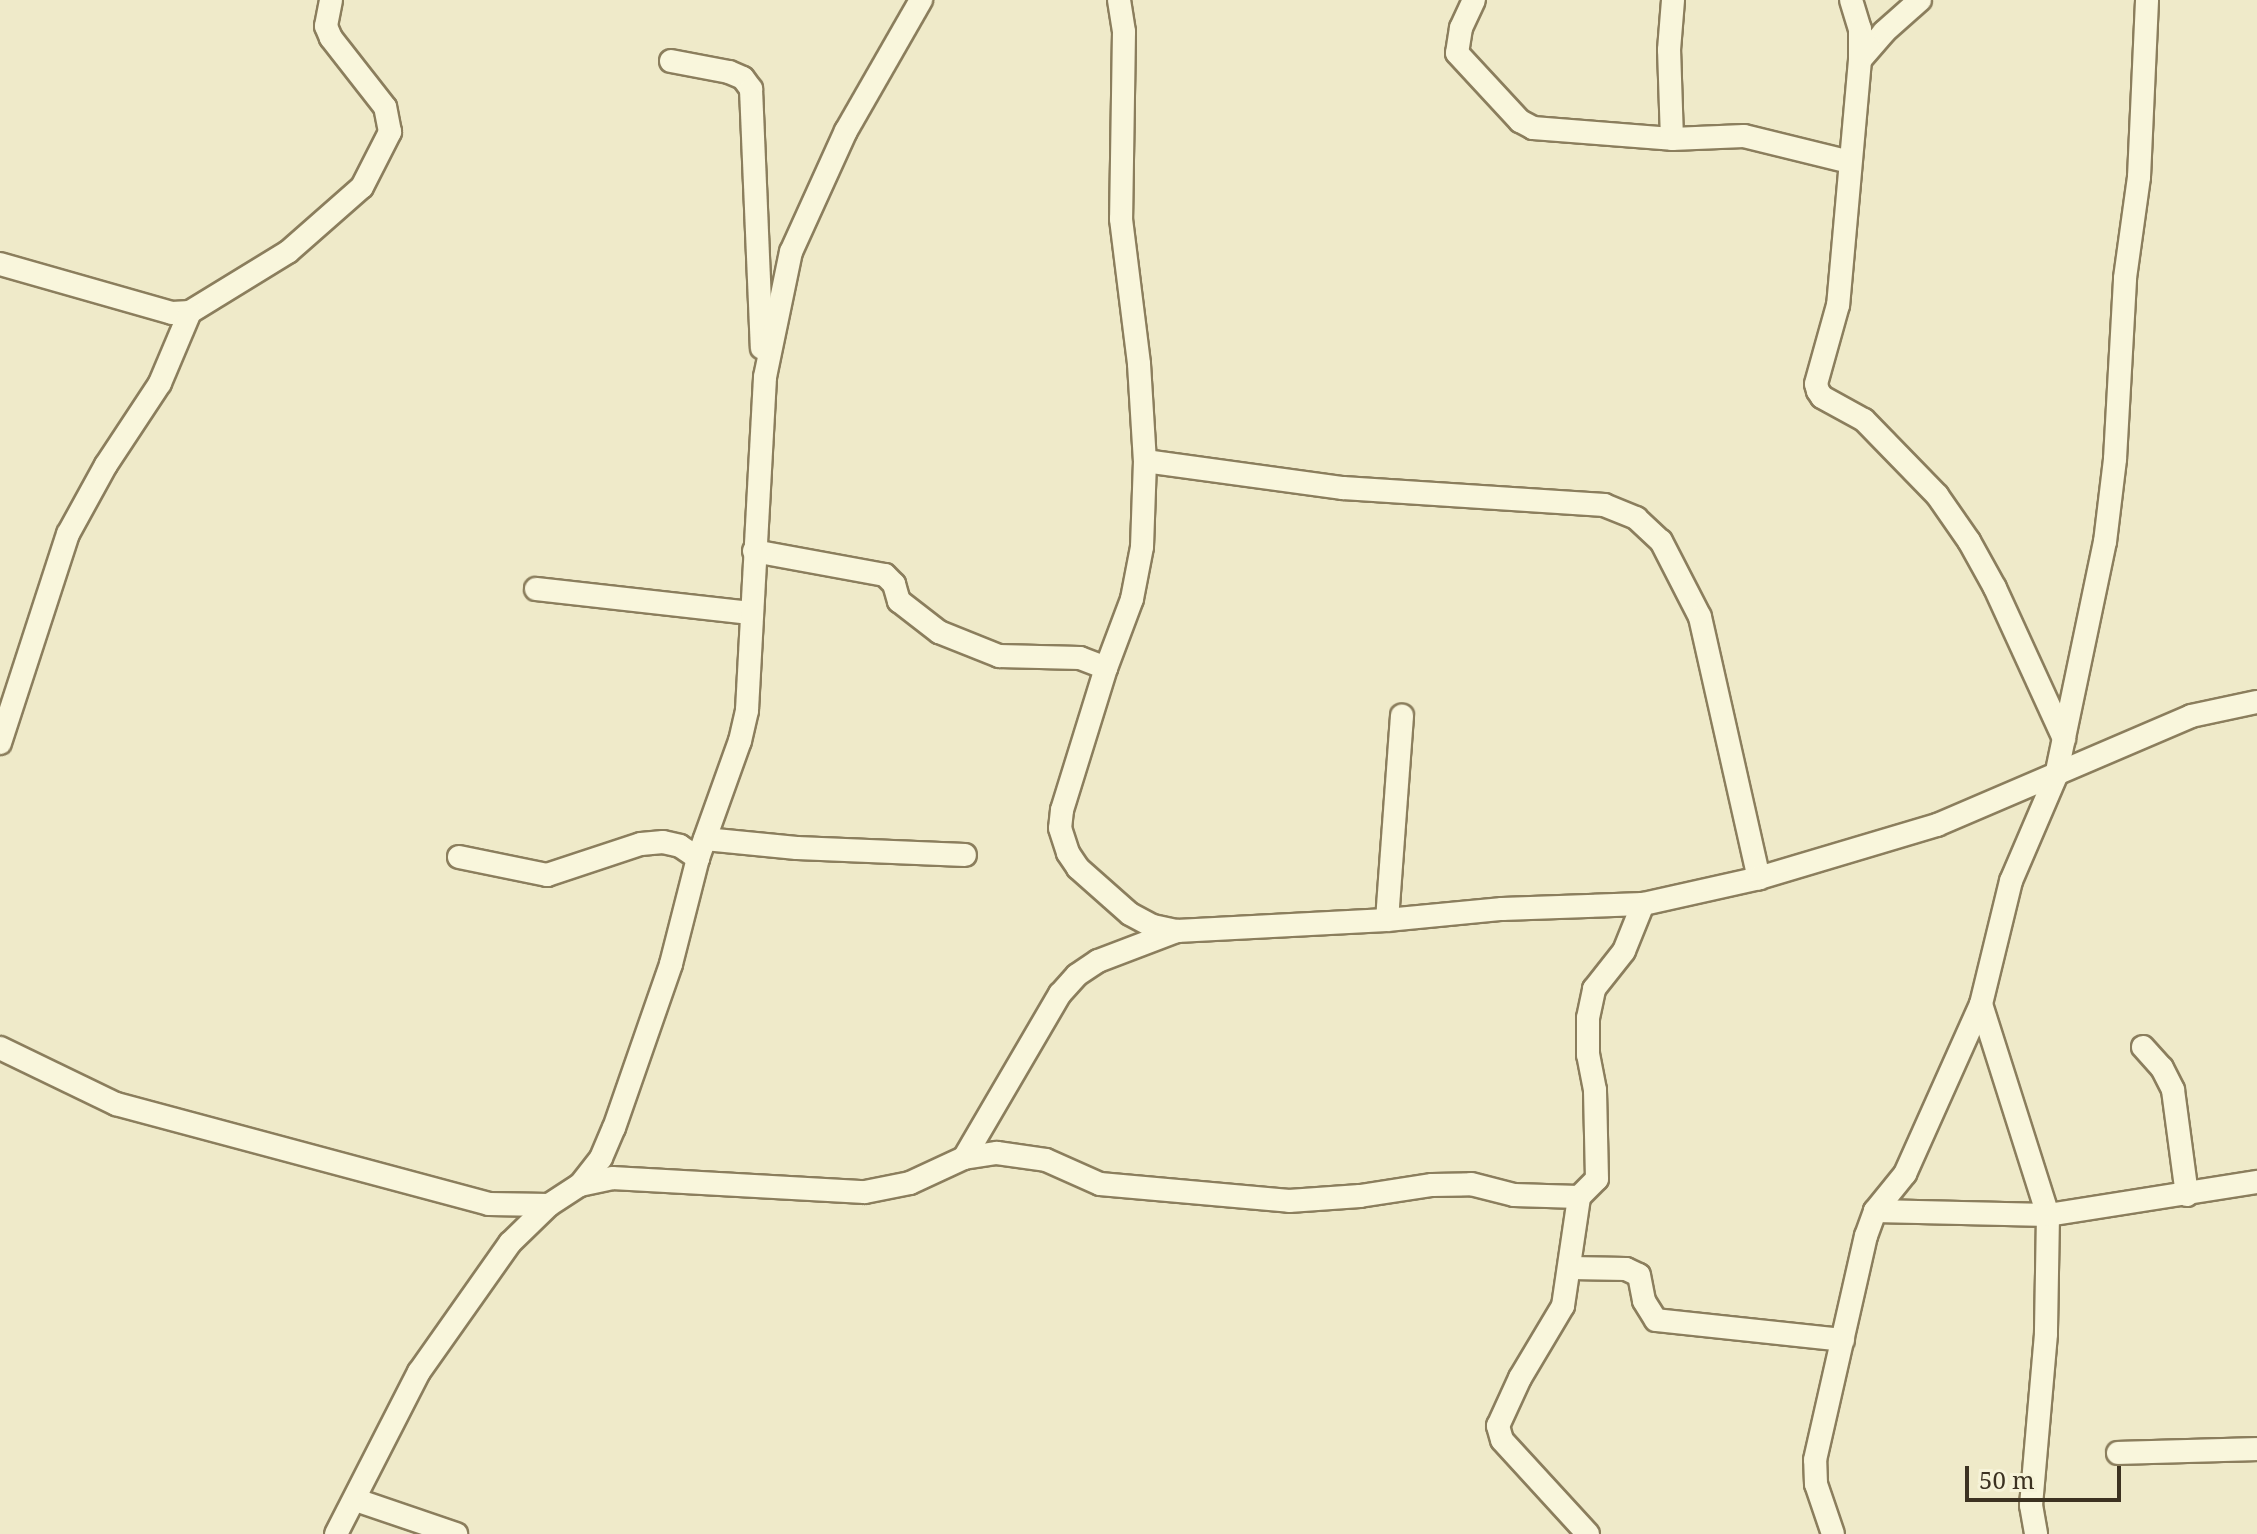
<!DOCTYPE html>
<style>
body{margin:0}
#map{position:relative;width:2257px;height:1534px;overflow:hidden;background:#efeac9;font-family:"Noto Serif",serif}
div>[style]{position:absolute}
.roads{filter:drop-shadow(2px 0 #8b7e5d) drop-shadow(-2px 0 #8b7e5d) drop-shadow(0 2px #8b7e5d) drop-shadow(0 -2px #8b7e5d)}
.street>*{height:22px;margin:-11px;padding:0 11px;transform-origin:11px;border-radius:11px;background:#f9f6dc}
span{translate:-50% -50%;white-space:nowrap;text-align:center;line-height:1.15;-webkit-text-stroke:7px #f6f3d8;paint-order:stroke}
.scale{position:absolute;left:1965px;top:1466px;width:156px;height:36px;box-sizing:border-box;border:4px solid #3c3221;border-top:0;padding-left:10px;font-size:24px;line-height:28px;white-space:nowrap;color:#3c3221;-webkit-text-stroke:6px #f6f3d8;paint-order:stroke}
</style>
<div id="map">
<div class="roads">
<div class="street">
<div style="left:1119px;top:0;width:32px;rotate:81deg"></div>
<div style="left:1124px;top:32px;width:187px;rotate:90.9deg"></div>
<div style="left:1121px;top:219px;width:146px;rotate:82.9deg"></div>
<div style="left:1139px;top:364px;width:97px;rotate:86.5deg"></div>
<div style="left:1145px;top:461px;width:86px;rotate:92deg"></div>
<div style="left:1142px;top:547px;width:53px;rotate:100.9deg"></div>
<div style="left:1132px;top:599px;width:74px;rotate:110.6deg"></div>
<div style="left:1106px;top:668px;width:149px;rotate:107.2deg"></div>
<div style="left:1062px;top:810px;width:18px;rotate:96deg"></div>
<div style="left:1060px;top:828px;width:26px;rotate:72deg"></div>
<div style="left:1068px;top:853px;width:18px;rotate:56deg"></div>
<div style="left:1078px;top:868px;width:69px;rotate:41.5deg"></div>
<div style="left:1130px;top:914px;width:26px;rotate:28deg"></div>
<div style="left:1153px;top:926px;width:25px;rotate:12deg"></div>
<div style="left:1474px;top:0;width:31px;rotate:115deg"></div>
<div style="left:1461px;top:28px;width:25px;rotate:99deg"></div>
<div style="left:1457px;top:53px;width:93px;rotate:47.2deg"></div>
<div style="left:1520px;top:121px;width:15px;rotate:28deg"></div>
<div style="left:1533px;top:128px;width:139px;rotate:4.5deg"></div>
<div style="left:1672px;top:139px;width:72px;rotate:-2.4deg"></div>
<div style="left:1744px;top:136px;width:109px;rotate:13.8deg"></div>
<div style="left:1851px;top:0;width:30px;rotate:73deg"></div>
<div style="left:1860px;top:29px;width:31px;rotate:90deg"></div>
<div style="left:1860px;top:60px;width:246px;rotate:95.1deg"></div>
<div style="left:1838px;top:305px;width:82px;rotate:105.6deg"></div>
<div style="left:1816px;top:384px;width:7px;rotate:74deg"></div>
<div style="left:1818px;top:391px;width:7px;rotate:56deg"></div>
<div style="left:1822px;top:397px;width:48px;rotate:28.7deg"></div>
<div style="left:1864px;top:420px;width:105px;rotate:45.8deg"></div>
<div style="left:1937px;top:495px;width:56px;rotate:55.2deg"></div>
<div style="left:1969px;top:541px;width:54px;rotate:61deg"></div>
<div style="left:1995px;top:588px;width:166px;rotate:65.4deg"></div>
<div style="left:1860px;top:60px;width:37px;rotate:-49deg"></div>
<div style="left:1884px;top:32px;width:48px;rotate:-41.6deg"></div>
<div style="left:671px;top:61px;width:59px;rotate:10.7deg"></div>
<div style="left:729px;top:72px;width:15px;rotate:23deg"></div>
<div style="left:743px;top:78px;width:14px;rotate:54deg"></div>
<div style="left:751px;top:89px;width:259px;rotate:87.6deg"></div>
<div style="left:1672px;top:139px;width:89px;rotate:-91.9deg"></div>
<div style="left:1669px;top:50px;width:50px;rotate:-85.4deg"></div>
<div style="left:0;top:264px;width:179px;rotate:15.9deg"></div>
<div style="left:172px;top:313px;width:18px;rotate:-3deg"></div>
<div style="left:190px;top:312px;width:115px;rotate:-31.5deg"></div>
<div style="left:288px;top:252px;width:98px;rotate:-41.3deg"></div>
<div style="left:362px;top:187px;width:62px;rotate:-63deg"></div>
<div style="left:390px;top:132px;width:25px;rotate:-101deg"></div>
<div style="left:385px;top:107px;width:88px;rotate:-128deg"></div>
<div style="left:331px;top:38px;width:13px;rotate:-113deg"></div>
<div style="left:326px;top:26px;width:26px;rotate:-79deg"></div>
<div style="left:1145px;top:461px;width:200px;rotate:7.8deg"></div>
<div style="left:1343px;top:488px;width:262px;rotate:3.7deg"></div>
<div style="left:1604px;top:505px;width:35px;rotate:22deg"></div>
<div style="left:1636px;top:518px;width:34px;rotate:43deg"></div>
<div style="left:1661px;top:541px;width:85px;rotate:62.8deg"></div>
<div style="left:1700px;top:617px;width:268px;rotate:77.3deg"></div>
<div style="left:754px;top:551px;width:133px;rotate:10.4deg"></div>
<div style="left:885px;top:575px;width:13px;rotate:45deg"></div>
<div style="left:894px;top:584px;width:18px;rotate:74deg"></div>
<div style="left:899px;top:601px;width:51px;rotate:37.8deg"></div>
<div style="left:939px;top:632px;width:65px;rotate:21.8deg"></div>
<div style="left:999px;top:656px;width:81px;rotate:1.4deg"></div>
<div style="left:1080px;top:658px;width:28px;rotate:21deg"></div>
<div style="left:536px;top:589px;width:216px;rotate:6.4deg"></div>
<div style="left:0;top:743px;width:220px;rotate:-72deg"></div>
<div style="left:68px;top:534px;width:79px;rotate:-61.2deg"></div>
<div style="left:106px;top:465px;width:98px;rotate:-56.6deg"></div>
<div style="left:160px;top:383px;width:77px;rotate:-67.1deg"></div>
<div style="left:705px;top:839px;width:92px;rotate:5.6deg"></div>
<div style="left:797px;top:848px;width:168px;rotate:2.4deg"></div>
<div style="left:459px;top:857px;width:90px;rotate:11.6deg"></div>
<div style="left:547px;top:875px;width:99px;rotate:-18.3deg"></div>
<div style="left:641px;top:844px;width:22px;rotate:-5deg"></div>
<div style="left:663px;top:842px;width:17px;rotate:13deg"></div>
<div style="left:680px;top:846px;width:22px;rotate:34deg"></div>
<div style="left:1387px;top:920px;width:205px;rotate:-85.8deg"></div>
<div style="left:1981px;top:1004px;width:221px;rotate:72.4deg"></div>
<div style="left:2048px;top:1215px;width:119px;rotate:91deg"></div>
<div style="left:2046px;top:1334px;width:172px;rotate:95deg"></div>
<div style="left:2031px;top:1505px;width:29px;rotate:80deg"></div>
<div style="left:2143px;top:1047px;width:28px;rotate:48deg"></div>
<div style="left:2162px;top:1068px;width:25px;rotate:63deg"></div>
<div style="left:2173px;top:1090px;width:106px;rotate:82.4deg"></div>
<div style="left:0;top:1048px;width:129px;rotate:25.8deg"></div>
<div style="left:116px;top:1104px;width:386px;rotate:15deg"></div>
<div style="left:489px;top:1204px;width:60px;rotate:1deg"></div>
<div style="left:549px;top:1205px;width:37px;rotate:-33deg"></div>
<div style="left:580px;top:1185px;width:34px;rotate:-52deg"></div>
<div style="left:601px;top:1158px;width:33px;rotate:-67deg"></div>
<div style="left:614px;top:1128px;width:174px;rotate:-70.8deg"></div>
<div style="left:671px;top:964px;width:109px;rotate:-75.7deg"></div>
<div style="left:698px;top:858px;width:124px;rotate:-70.3deg"></div>
<div style="left:740px;top:741px;width:32px;rotate:-77deg"></div>
<div style="left:747px;top:710px;width:333px;rotate:-86.9deg"></div>
<div style="left:765px;top:377px;width:128px;rotate:-78.3deg"></div>
<div style="left:791px;top:252px;width:133px;rotate:-65.6deg"></div>
<div style="left:846px;top:131px;width:151px;rotate:-60.2deg"></div>
<div style="left:964px;top:1158px;width:33px;rotate:-9deg"></div>
<div style="left:997px;top:1153px;width:49px;rotate:8.1deg"></div>
<div style="left:1046px;top:1160px;width:59px;rotate:24deg"></div>
<div style="left:1100px;top:1184px;width:190px;rotate:5.1deg"></div>
<div style="left:1289px;top:1201px;width:71px;rotate:-4deg"></div>
<div style="left:1360px;top:1196px;width:73px;rotate:-8.7deg"></div>
<div style="left:1432px;top:1185px;width:39px;rotate:-1deg"></div>
<div style="left:1471px;top:1184px;width:44px;rotate:14.3deg"></div>
<div style="left:1514px;top:1195px;width:65px;rotate:1.8deg"></div>
<div style="left:580px;top:1185px;width:33px;rotate:-12deg"></div>
<div style="left:612px;top:1178px;width:253px;rotate:3.2deg"></div>
<div style="left:865px;top:1192px;width:46px;rotate:-11.3deg"></div>
<div style="left:910px;top:1183px;width:60px;rotate:-24.8deg"></div>
<div style="left:964px;top:1158px;width:190px;rotate:-59.7deg"></div>
<div style="left:1060px;top:994px;width:25px;rotate:-48deg"></div>
<div style="left:1077px;top:975px;width:25px;rotate:-34deg"></div>
<div style="left:1098px;top:961px;width:85px;rotate:-20.8deg"></div>
<div style="left:1177px;top:931px;width:210px;rotate:-3deg"></div>
<div style="left:1387px;top:920px;width:116px;rotate:-5.5deg"></div>
<div style="left:1502px;top:909px;width:141px;rotate:-2deg"></div>
<div style="left:1643px;top:904px;width:119px;rotate:-12.6deg"></div>
<div style="left:1759px;top:878px;width:186px;rotate:-16.6deg"></div>
<div style="left:1937px;top:825px;width:276px;rotate:-23.2deg"></div>
<div style="left:2191px;top:716px;width:67px;rotate:-12deg"></div>
<div style="left:1875px;top:1211px;width:173px;rotate:1.3deg"></div>
<div style="left:2048px;top:1215px;width:212px;rotate:-9deg"></div>
<div style="left:1571px;top:1268px;width:55px;rotate:1deg"></div>
<div style="left:1626px;top:1269px;width:14px;rotate:25deg"></div>
<div style="left:1639px;top:1275px;width:26px;rotate:79deg"></div>
<div style="left:1644px;top:1301px;width:22px;rotate:58deg"></div>
<div style="left:1656px;top:1320px;width:188px;rotate:6.1deg"></div>
<div style="left:2118px;top:1453px;width:139px;rotate:-1.6deg"></div>
<div style="left:356px;top:1500px;width:106px;rotate:18.8deg"></div>
<div style="left:336px;top:1534px;width:182px;rotate:-62.9deg"></div>
<div style="left:419px;top:1372px;width:158px;rotate:-54.8deg"></div>
<div style="left:510px;top:1243px;width:54px;rotate:-44.3deg"></div>
<div style="left:1588px;top:1534px;width:127px;rotate:-132.5deg"></div>
<div style="left:1502px;top:1440px;width:15px;rotate:-106deg"></div>
<div style="left:1498px;top:1426px;width:53px;rotate:-65.4deg"></div>
<div style="left:1520px;top:1378px;width:84px;rotate:-59.2deg"></div>
<div style="left:1563px;top:1306px;width:110px;rotate:-81.6deg"></div>
<div style="left:1579px;top:1197px;width:25px;rotate:-45deg"></div>
<div style="left:1597px;top:1179px;width:89px;rotate:-91.3deg"></div>
<div style="left:1595px;top:1090px;width:36px;rotate:-101deg"></div>
<div style="left:1588px;top:1055px;width:37px;rotate:-90deg"></div>
<div style="left:1588px;top:1018px;width:30px;rotate:-78deg"></div>
<div style="left:1594px;top:989px;width:48px;rotate:-51.7deg"></div>
<div style="left:1624px;top:951px;width:51px;rotate:-68deg"></div>
<div style="left:1833px;top:1534px;width:53px;rotate:-108.8deg"></div>
<div style="left:1816px;top:1484px;width:24px;rotate:-92deg"></div>
<div style="left:1815px;top:1460px;width:230px;rotate:-77.2deg"></div>
<div style="left:1866px;top:1236px;width:27px;rotate:-70deg"></div>
<div style="left:1875px;top:1211px;width:48px;rotate:-51deg"></div>
<div style="left:1905px;top:1174px;width:186px;rotate:-65.9deg"></div>
<div style="left:1981px;top:1004px;width:127px;rotate:-76.3deg"></div>
<div style="left:2011px;top:881px;width:114px;rotate:-66.8deg"></div>
<div style="left:2056px;top:776px;width:239px;rotate:-78.2deg"></div>
<div style="left:2105px;top:542px;width:84px;rotate:-83.1deg"></div>
<div style="left:2115px;top:459px;width:181px;rotate:-86.8deg"></div>
<div style="left:2125px;top:278px;width:102px;rotate:-82.1deg"></div>
<div style="left:2139px;top:177px;width:177px;rotate:-87.4deg"></div>
</div>
</div>
<div class="scale">50 m</div>
</div>
